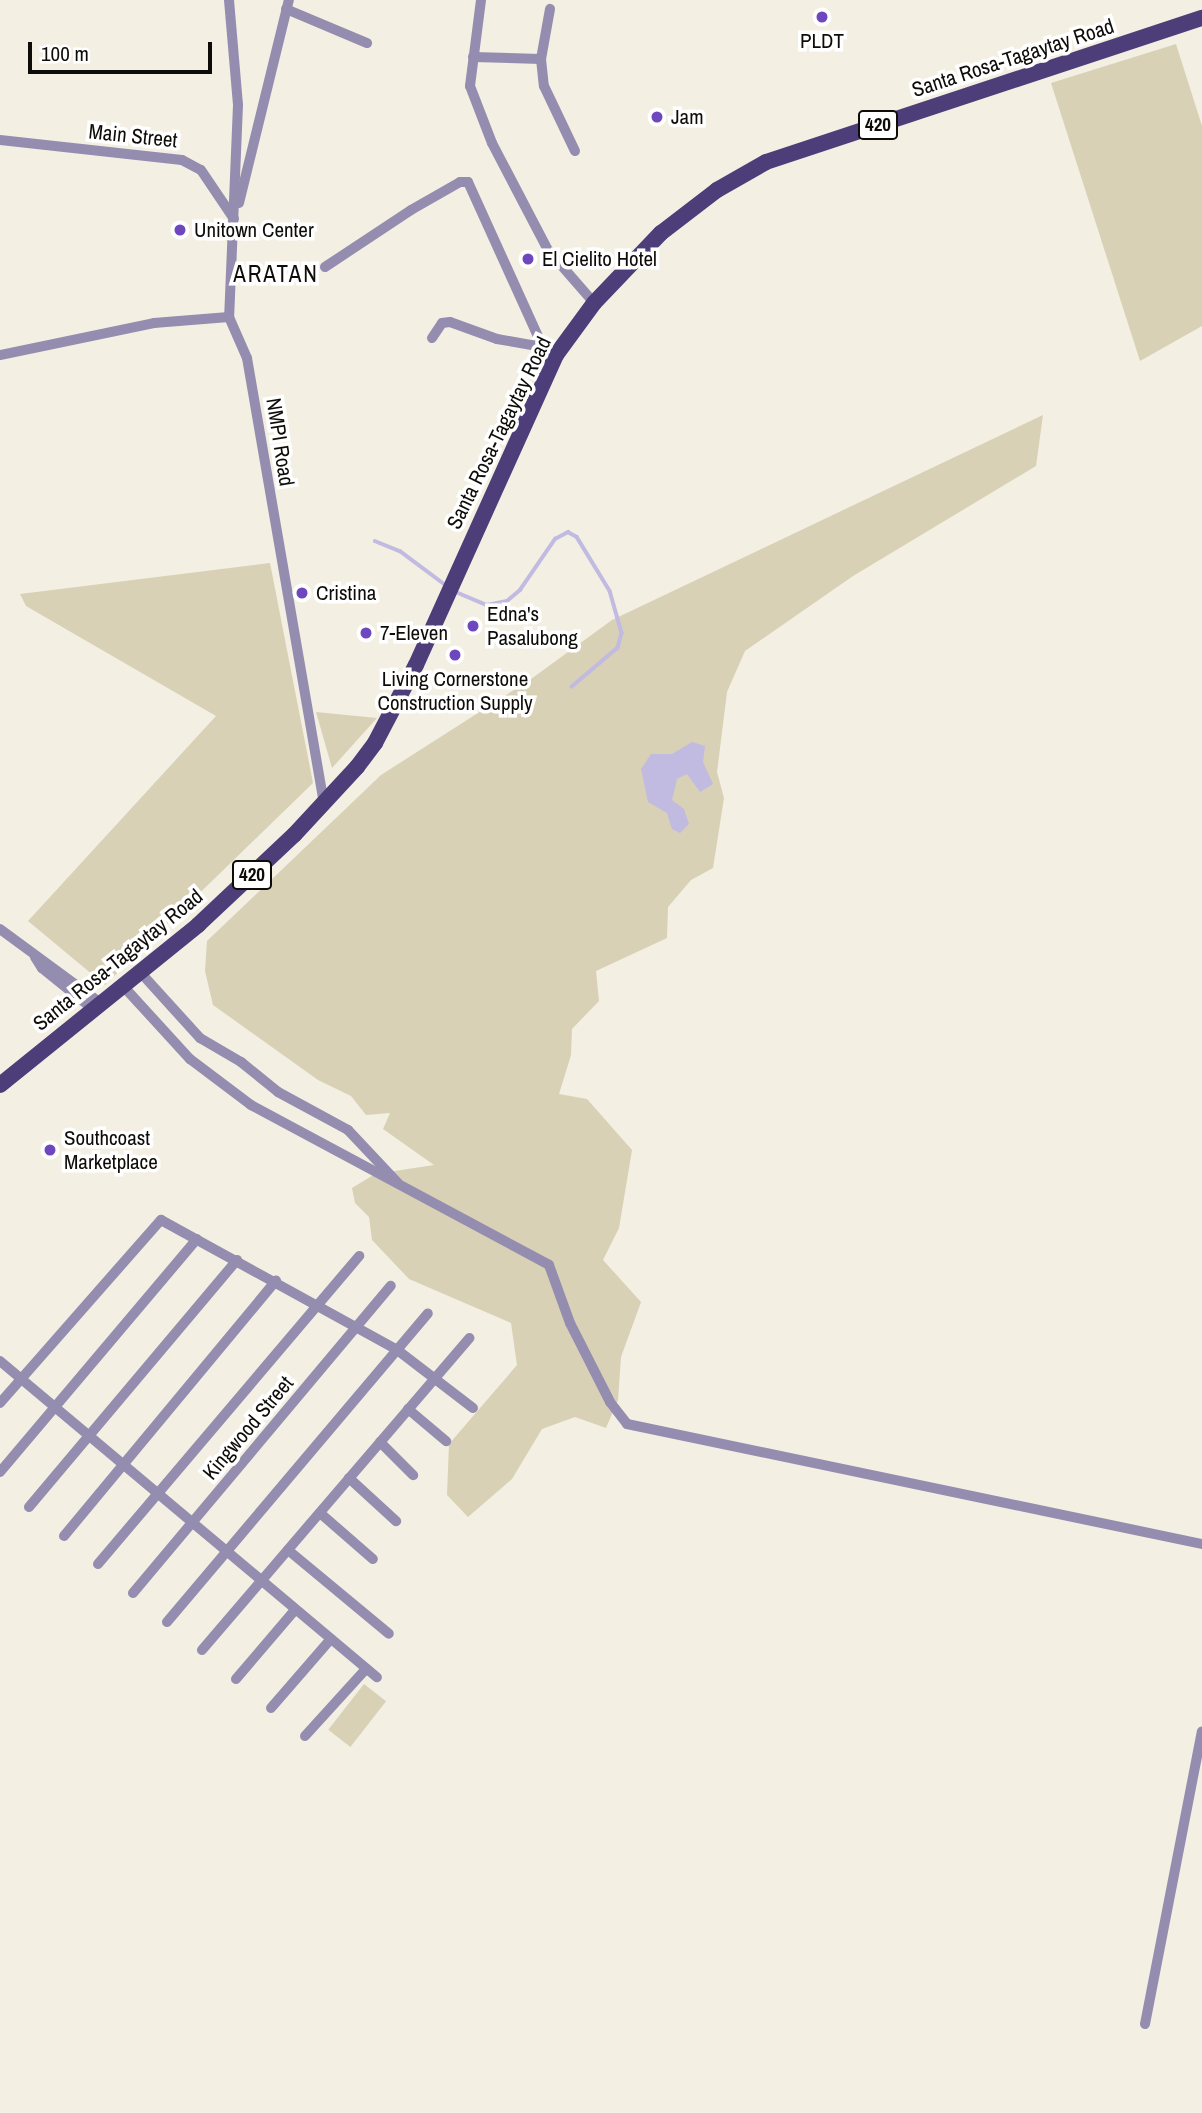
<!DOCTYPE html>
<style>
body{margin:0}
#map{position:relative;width:1202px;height:2113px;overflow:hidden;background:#f3efe2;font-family:"Archivo Narrow",sans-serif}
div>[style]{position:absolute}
.green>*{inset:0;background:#d8d1b6;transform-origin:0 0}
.water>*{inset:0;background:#c1bae1}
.stream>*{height:3.5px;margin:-1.75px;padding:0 1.75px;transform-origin:1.75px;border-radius:1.75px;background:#c1bae1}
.minor>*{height:10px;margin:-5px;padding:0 5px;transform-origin:5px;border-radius:5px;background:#948db0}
.primary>*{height:16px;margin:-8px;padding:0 8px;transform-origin:8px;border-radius:8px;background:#4d3d78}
.dots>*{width:19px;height:19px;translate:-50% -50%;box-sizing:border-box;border:4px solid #fff;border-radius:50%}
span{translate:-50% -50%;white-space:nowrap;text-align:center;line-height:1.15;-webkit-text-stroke:7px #fff;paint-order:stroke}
.shield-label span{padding:2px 5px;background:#fff;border:2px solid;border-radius:5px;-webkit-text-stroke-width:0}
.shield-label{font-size:19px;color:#0d0c08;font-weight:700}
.poi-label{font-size:21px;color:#0d0c08}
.left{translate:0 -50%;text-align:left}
.street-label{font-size:21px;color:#0d0c08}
.neighbourhood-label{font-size:23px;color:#0d0c08;letter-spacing:2px}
.scale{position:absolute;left:28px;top:42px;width:184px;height:32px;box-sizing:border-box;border:4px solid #0d0c08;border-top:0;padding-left:9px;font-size:21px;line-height:24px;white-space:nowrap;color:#0d0c08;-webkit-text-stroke:5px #fff;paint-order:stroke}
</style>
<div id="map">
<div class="green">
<div style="clip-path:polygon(1176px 44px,1202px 126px,1202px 326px,1140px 361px,1051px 83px)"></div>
<div style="clip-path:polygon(1043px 415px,1036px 466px,853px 576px,745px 651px,727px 692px,717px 772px,724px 798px,713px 868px,691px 880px,668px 907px,667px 938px,596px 971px,599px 1001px,572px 1029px,571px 1055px,559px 1094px,587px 1099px,632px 1150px,619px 1228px,603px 1260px,641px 1302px,621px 1357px,618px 1400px,606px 1428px,575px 1417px,542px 1429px,512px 1479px,468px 1517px,447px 1495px,449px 1444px,517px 1365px,511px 1323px,409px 1279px,372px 1240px,369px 1217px,355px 1203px,352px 1188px,375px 1174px,434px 1165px,383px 1129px,390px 1113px,366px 1115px,351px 1096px,318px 1080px,213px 1005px,205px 971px,207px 941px,381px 775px,531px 679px,612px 620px)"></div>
<div style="clip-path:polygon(270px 563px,313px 783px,105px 985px,28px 921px,216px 716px,26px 606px,20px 594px)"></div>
<div style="clip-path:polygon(316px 712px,377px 718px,332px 768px)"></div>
<div style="left:364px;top:1684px;width:28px;height:58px;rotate:38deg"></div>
</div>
<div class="water">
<div style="clip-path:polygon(692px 742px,705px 746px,703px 762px,713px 784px,700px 792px,687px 774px,677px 779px,672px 800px,684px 809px,689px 824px,680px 833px,672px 829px,667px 813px,648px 802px,641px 769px,651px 754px,672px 754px)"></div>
</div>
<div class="stream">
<div style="left:375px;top:541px;width:27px;rotate:22deg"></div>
<div style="left:400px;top:551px;width:59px;rotate:36.7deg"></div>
<div style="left:456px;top:592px;width:34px;rotate:23deg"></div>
<div style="left:487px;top:605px;width:20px;rotate:-11deg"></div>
<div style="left:507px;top:601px;width:17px;rotate:-40deg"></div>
<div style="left:520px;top:590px;width:62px;rotate:-55.5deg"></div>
<div style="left:555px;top:539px;width:15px;rotate:-28deg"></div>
<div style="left:568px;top:532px;width:10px;rotate:29deg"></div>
<div style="left:577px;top:537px;width:63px;rotate:58.6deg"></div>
<div style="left:610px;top:591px;width:44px;rotate:74.1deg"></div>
<div style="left:622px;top:633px;width:16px;rotate:105deg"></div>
<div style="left:618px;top:648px;width:60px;rotate:139.7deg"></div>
</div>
<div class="minor">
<div style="left:229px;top:0;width:105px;rotate:85.1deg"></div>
<div style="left:238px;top:105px;width:212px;rotate:92.4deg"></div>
<div style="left:229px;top:317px;width:45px;rotate:66.3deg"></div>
<div style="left:247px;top:358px;width:453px;rotate:80.2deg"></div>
<div style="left:481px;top:0;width:87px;rotate:97.3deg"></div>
<div style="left:470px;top:86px;width:61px;rotate:68.9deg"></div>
<div style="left:492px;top:143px;width:121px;rotate:62.4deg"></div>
<div style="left:548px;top:250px;width:70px;rotate:49deg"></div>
<div style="left:286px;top:9px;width:88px;rotate:22.8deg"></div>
<div style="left:473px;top:57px;width:68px;rotate:1.7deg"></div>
<div style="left:541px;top:59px;width:51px;rotate:-79.8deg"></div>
<div style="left:541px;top:59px;width:27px;rotate:84deg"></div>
<div style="left:544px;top:86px;width:72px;rotate:64.5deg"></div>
<div style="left:0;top:140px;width:183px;rotate:6.3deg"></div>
<div style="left:182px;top:160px;width:21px;rotate:28deg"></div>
<div style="left:201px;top:170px;width:59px;rotate:56deg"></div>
<div style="left:239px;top:203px;width:209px;rotate:-76.2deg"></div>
<div style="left:325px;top:267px;width:103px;rotate:-33.5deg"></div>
<div style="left:411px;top:210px;width:56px;rotate:-29.7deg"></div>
<div style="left:460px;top:182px;width:8px"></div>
<div style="left:468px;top:182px;width:181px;rotate:65.6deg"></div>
<div style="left:543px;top:347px;width:15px;rotate:32deg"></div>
<div style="left:432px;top:338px;width:18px;rotate:-56deg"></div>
<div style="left:442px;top:323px;width:8px;rotate:-7deg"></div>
<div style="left:450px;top:322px;width:50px;rotate:19.9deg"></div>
<div style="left:497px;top:339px;width:47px;rotate:9.9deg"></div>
<div style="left:0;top:355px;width:157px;rotate:-11.7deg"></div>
<div style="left:154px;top:323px;width:75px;rotate:-4.6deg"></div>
<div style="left:0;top:929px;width:127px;rotate:36.3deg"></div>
<div style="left:35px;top:957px;width:13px;rotate:58deg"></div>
<div style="left:42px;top:968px;width:67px;rotate:38.9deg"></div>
<div style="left:141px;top:973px;width:88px;rotate:47.8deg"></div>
<div style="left:200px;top:1038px;width:48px;rotate:30.3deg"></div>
<div style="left:241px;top:1062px;width:48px;rotate:39deg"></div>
<div style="left:278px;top:1092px;width:80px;rotate:28.5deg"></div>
<div style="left:348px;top:1130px;width:73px;rotate:46.7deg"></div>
<div style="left:124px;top:987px;width:98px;rotate:47.5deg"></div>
<div style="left:190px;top:1059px;width:76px;rotate:37deg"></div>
<div style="left:251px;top:1105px;width:338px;rotate:28.2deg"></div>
<div style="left:549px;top:1265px;width:62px;rotate:70.1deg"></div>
<div style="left:570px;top:1323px;width:89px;rotate:63.1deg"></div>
<div style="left:610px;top:1402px;width:28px;rotate:52deg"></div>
<div style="left:627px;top:1424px;width:587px;rotate:11.79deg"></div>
<div style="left:0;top:1361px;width:492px;rotate:40deg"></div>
<div style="left:0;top:1403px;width:244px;rotate:-48.7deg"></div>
<div style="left:161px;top:1220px;width:268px;rotate:28.8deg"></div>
<div style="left:396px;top:1349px;width:97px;rotate:37.5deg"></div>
<div style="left:408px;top:1409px;width:50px;rotate:40.1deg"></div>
<div style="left:380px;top:1442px;width:47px;rotate:45deg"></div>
<div style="left:0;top:1472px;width:305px;rotate:-49.8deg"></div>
<div style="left:349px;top:1478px;width:64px;rotate:42.5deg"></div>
<div style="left:29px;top:1507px;width:323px;rotate:-49.9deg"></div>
<div style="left:320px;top:1513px;width:70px;rotate:41deg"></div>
<div style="left:64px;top:1536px;width:332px;rotate:-50.3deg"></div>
<div style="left:288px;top:1550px;width:131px;rotate:39.7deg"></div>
<div style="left:98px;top:1564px;width:404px;rotate:-49.7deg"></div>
<div style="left:133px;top:1593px;width:401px;rotate:-50deg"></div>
<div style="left:167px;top:1622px;width:404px;rotate:-49.8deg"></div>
<div style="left:202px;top:1650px;width:411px;rotate:-49.4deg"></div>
<div style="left:236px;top:1679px;width:91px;rotate:-49.5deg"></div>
<div style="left:271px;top:1708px;width:90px;rotate:-49.1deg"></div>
<div style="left:305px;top:1736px;width:91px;rotate:-47.7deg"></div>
<div style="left:1145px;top:2024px;width:298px;rotate:-79deg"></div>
</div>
<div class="primary">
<div style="left:0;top:1085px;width:255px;rotate:-38.9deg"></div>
<div style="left:198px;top:925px;width:132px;rotate:-43.2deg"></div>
<div style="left:294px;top:835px;width:93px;rotate:-47.2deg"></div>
<div style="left:357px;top:767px;width:30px;rotate:-53deg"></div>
<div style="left:375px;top:743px;width:88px;rotate:-62.3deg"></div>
<div style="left:416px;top:665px;width:340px;rotate:-65.7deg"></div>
<div style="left:556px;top:355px;width:64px;rotate:-53.8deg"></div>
<div style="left:594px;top:303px;width:97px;rotate:-46.3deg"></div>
<div style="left:661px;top:233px;width:71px;rotate:-37.5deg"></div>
<div style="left:717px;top:190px;width:56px;rotate:-29.7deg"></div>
<div style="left:766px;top:162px;width:459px;rotate:-18.3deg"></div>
</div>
<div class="dots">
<div style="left:822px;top:17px;background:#6e46be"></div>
<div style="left:657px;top:117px;background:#6e46be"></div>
<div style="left:180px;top:230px;background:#6e46be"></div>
<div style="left:528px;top:259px;background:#6e46be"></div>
<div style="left:302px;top:593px;background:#6e46be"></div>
<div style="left:473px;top:626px;background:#6e46be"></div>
<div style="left:366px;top:633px;background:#6e46be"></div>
<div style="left:455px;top:655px;background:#6e46be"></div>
<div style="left:50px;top:1150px;background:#6e46be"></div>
</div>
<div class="shield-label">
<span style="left:878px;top:125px">420</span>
<span style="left:252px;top:875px">420</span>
</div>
<div class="poi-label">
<span style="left:822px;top:41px">PLDT</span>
<span class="left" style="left:671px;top:117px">Jam</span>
<span class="left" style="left:194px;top:230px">Unitown Center</span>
<span class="left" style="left:542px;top:259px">El Cielito Hotel</span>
<span class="left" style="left:316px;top:593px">Cristina</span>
<span class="left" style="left:487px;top:626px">Edna's<br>Pasalubong</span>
<span class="left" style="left:380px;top:633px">7-Eleven</span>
<span style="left:455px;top:691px">Living Cornerstone<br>Construction Supply</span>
<span class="left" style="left:64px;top:1150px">Southcoast<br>Marketplace</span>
</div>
<div class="street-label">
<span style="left:1013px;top:58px;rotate:-18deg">Santa Rosa-Tagaytay Road</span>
<span style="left:133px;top:136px;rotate:6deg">Main Street</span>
<span style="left:499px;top:433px;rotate:-64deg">Santa Rosa-Tagaytay Road</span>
<span style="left:280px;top:442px;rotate:81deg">NMPI Road</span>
<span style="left:118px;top:960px;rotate:-39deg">Santa Rosa-Tagaytay Road</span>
<span style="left:248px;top:1428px;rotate:-50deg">Kingwood Street</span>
</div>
<div class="neighbourhood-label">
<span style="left:276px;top:274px">ARATAN</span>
</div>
<div class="scale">100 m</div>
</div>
